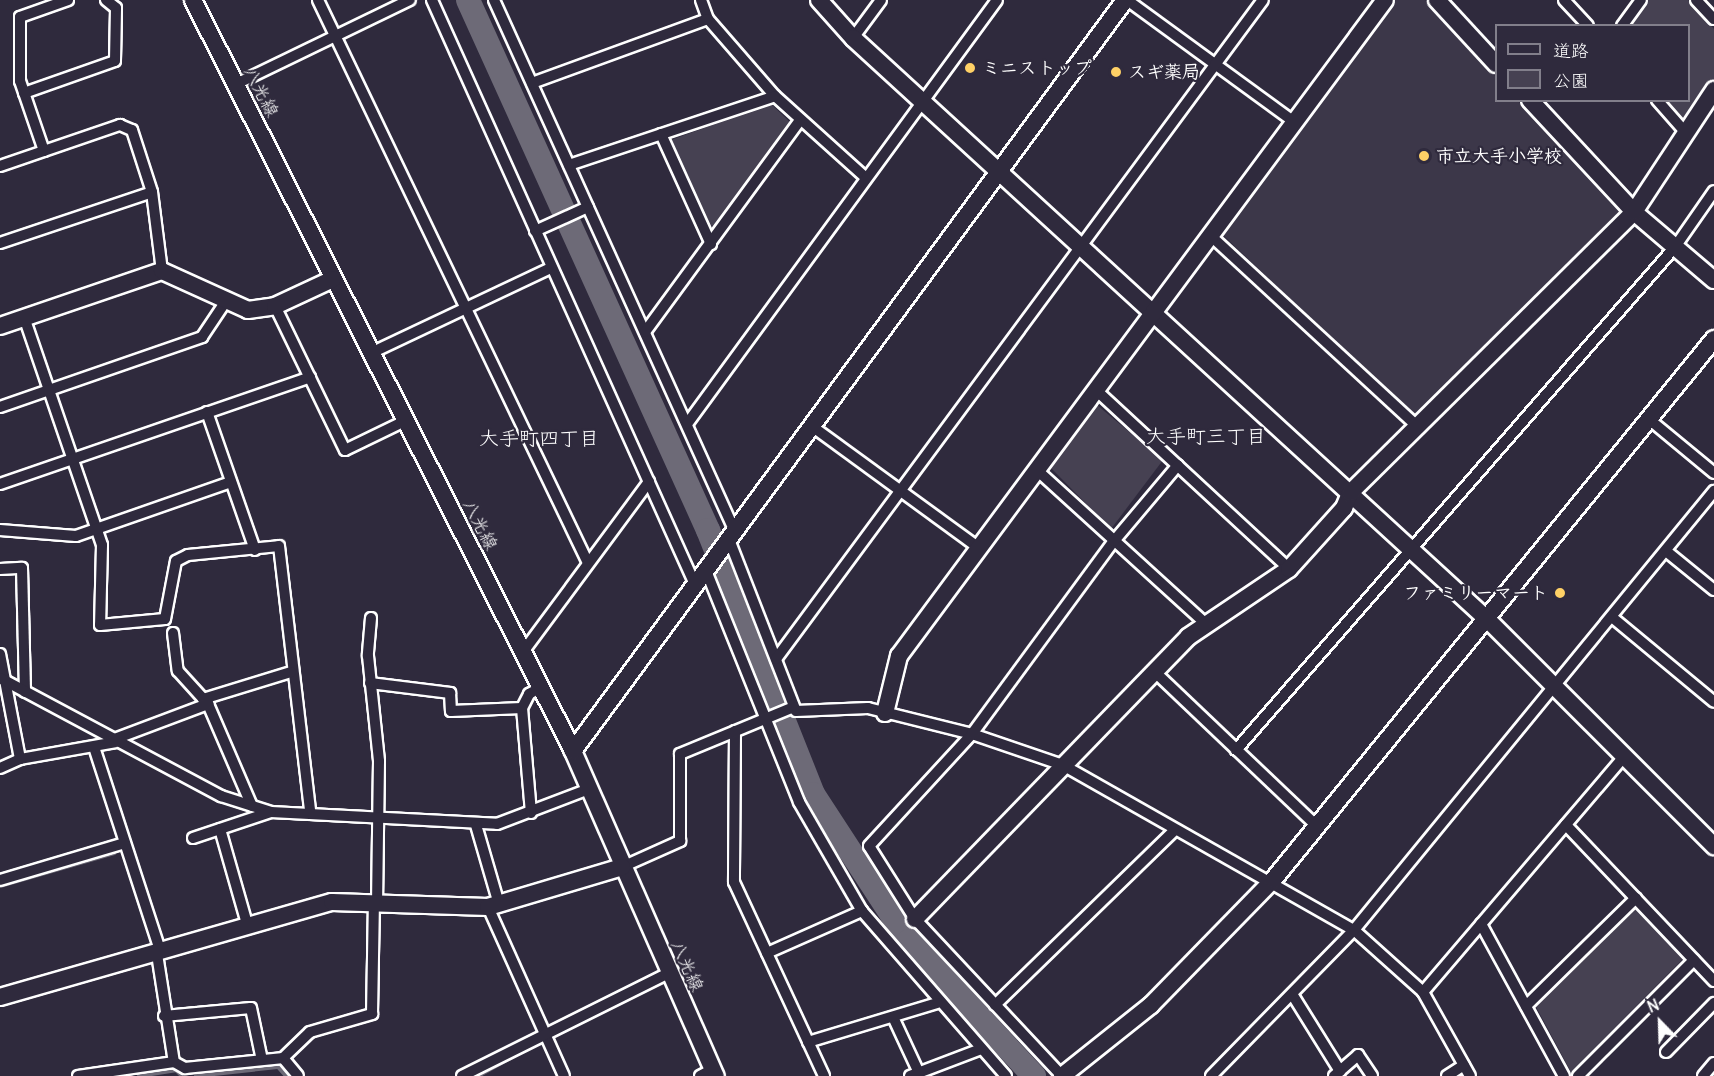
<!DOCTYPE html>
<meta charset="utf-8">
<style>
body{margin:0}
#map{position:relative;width:1714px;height:1076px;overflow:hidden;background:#2f2a3d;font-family:Delius,"Klee One",sans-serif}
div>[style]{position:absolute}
.built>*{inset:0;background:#3c3749}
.green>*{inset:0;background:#464152}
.stream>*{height:4px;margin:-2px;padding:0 2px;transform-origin:2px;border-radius:2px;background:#6d6a77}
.river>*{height:24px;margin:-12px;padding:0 12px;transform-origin:12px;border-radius:12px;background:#6d6a77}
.roads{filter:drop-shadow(2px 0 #fff) drop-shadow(-2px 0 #fff) drop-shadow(0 2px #fff) drop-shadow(0 -2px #fff)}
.street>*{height:10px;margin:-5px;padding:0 5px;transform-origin:5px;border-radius:5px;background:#2f2a3d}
.secondary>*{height:16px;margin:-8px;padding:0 8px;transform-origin:8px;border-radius:8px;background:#2f2a3d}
.dots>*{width:16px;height:16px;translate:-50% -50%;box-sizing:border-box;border:3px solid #2f2a3d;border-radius:50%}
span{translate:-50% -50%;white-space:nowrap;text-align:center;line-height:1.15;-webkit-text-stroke:4.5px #2f2a3d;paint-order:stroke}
.poi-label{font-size:18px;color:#fff;font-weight:700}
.left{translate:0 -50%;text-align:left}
.right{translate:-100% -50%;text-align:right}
.street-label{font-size:18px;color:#fff}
.neighbourhood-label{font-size:20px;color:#fff}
.legend{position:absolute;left:1495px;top:24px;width:195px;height:78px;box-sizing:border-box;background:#2f2a3d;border:2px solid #827f8b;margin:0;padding:8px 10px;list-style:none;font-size:18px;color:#fff}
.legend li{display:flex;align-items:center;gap:12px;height:30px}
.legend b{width:30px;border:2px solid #827f8b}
.north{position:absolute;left:1630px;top:992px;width:60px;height:60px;-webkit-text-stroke:4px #2f2a3d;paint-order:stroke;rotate:337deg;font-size:16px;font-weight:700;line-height:24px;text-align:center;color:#fff}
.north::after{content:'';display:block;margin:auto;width:21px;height:27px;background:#fff;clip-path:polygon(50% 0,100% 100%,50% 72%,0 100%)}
</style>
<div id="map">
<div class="built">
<div style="clip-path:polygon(1394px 0,1425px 0,1496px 77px,1496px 100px,1518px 101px,1620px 212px,1419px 414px,1411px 414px,1222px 234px)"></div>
</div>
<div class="green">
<div style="clip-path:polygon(1648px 0,1688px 0,1714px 29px,1714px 80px,1687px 119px,1682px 120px,1663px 101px,1688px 100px,1688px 26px,1629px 26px)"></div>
<div style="clip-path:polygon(771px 104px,791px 123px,716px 226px,706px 225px,668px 141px)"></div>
<div style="clip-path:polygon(1097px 405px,1163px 460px,1111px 529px,1051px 468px)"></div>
<div style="clip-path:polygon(1636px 906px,1684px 958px,1571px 1072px,1535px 1005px)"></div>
</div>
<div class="stream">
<div style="left:0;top:886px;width:119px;rotate:-16.1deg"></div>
<div style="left:139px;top:1076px;width:37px;rotate:-9deg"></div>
<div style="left:176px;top:1070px;width:8px;rotate:45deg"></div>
<div style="left:196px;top:1076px;width:82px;rotate:-6.3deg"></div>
<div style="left:278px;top:1067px;width:12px;rotate:48deg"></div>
<div style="left:478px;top:1076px;width:54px;rotate:-29deg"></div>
</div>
<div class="river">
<div style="left:468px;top:0;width:582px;rotate:65.64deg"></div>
<div style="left:708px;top:530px;width:284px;rotate:68.3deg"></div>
<div style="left:813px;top:794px;width:176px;rotate:56.9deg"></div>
<div style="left:909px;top:941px;width:184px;rotate:47.2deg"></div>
</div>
<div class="roads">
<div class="street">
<div style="left:318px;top:0;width:624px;rotate:64.38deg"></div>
<div style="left:432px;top:0;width:644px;rotate:65.78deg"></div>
<div style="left:494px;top:0;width:586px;rotate:65.62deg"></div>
<div style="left:701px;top:0;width:20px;rotate:70deg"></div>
<div style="left:708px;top:19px;width:102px;rotate:49deg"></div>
<div style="left:775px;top:96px;width:122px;rotate:42deg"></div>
<div style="left:1127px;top:0;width:205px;rotate:36.1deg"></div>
<div style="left:1564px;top:0;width:35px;rotate:47deg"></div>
<div style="left:1696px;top:0;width:26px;rotate:47deg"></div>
<div style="left:1622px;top:26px;width:32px;rotate:-54deg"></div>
<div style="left:853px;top:38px;width:47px;rotate:-53.6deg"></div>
<div style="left:532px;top:83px;width:187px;rotate:-20deg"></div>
<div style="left:236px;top:84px;width:193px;rotate:-25.8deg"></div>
<div style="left:24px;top:93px;width:96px;rotate:-19.4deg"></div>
<div style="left:115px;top:61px;width:53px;rotate:-88.9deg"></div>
<div style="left:116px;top:8px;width:13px;rotate:-141deg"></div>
<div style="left:1657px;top:100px;width:44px;rotate:48.7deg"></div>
<div style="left:661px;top:134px;width:121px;rotate:65.6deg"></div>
<div style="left:44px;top:151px;width:74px;rotate:-108.9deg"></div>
<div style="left:20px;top:81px;width:64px;rotate:-90deg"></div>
<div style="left:20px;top:17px;width:51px;rotate:-19.5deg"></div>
<div style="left:569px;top:165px;width:217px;rotate:-18.5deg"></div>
<div style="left:0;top:166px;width:127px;rotate:-18.9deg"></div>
<div style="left:120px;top:125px;width:13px;rotate:23deg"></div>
<div style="left:132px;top:130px;width:65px;rotate:72.1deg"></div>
<div style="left:152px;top:192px;width:80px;rotate:82.8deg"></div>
<div style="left:535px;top:231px;width:58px;rotate:-24.4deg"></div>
<div style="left:1211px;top:236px;width:280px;rotate:42.7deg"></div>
<div style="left:0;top:243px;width:160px;rotate:-18.5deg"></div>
<div style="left:275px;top:306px;width:160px;rotate:64.1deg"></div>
<div style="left:345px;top:450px;width:67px;rotate:-25.8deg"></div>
<div style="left:24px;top:317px;width:241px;rotate:71.1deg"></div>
<div style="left:102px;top:545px;width:80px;rotate:91.4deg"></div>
<div style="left:100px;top:625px;width:65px;rotate:-5.3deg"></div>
<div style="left:165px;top:619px;width:59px;rotate:-79.3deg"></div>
<div style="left:176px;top:561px;width:13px;rotate:-27deg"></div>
<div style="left:188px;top:555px;width:91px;rotate:-5.6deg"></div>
<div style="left:279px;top:546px;width:266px;rotate:83.3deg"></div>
<div style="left:645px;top:332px;width:263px;rotate:-53.8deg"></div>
<div style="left:371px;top:353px;width:199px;rotate:-25.3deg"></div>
<div style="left:1096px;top:390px;width:263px;rotate:42.8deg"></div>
<div style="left:0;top:407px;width:214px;rotate:-19.1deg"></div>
<div style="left:202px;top:337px;width:43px;rotate:-56.3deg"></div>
<div style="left:207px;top:412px;width:146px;rotate:70.8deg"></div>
<div style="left:1650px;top:420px;width:83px;rotate:39.6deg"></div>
<div style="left:687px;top:424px;width:525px;rotate:-53.83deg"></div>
<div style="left:813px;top:427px;width:207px;rotate:36.1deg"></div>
<div style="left:1038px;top:471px;width:226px;rotate:42.3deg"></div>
<div style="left:0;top:484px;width:328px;rotate:-19deg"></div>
<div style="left:0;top:530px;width:76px;rotate:4.5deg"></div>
<div style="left:76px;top:536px;width:164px;rotate:-19.2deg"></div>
<div style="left:730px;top:542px;width:181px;rotate:68.7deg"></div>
<div style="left:796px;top:711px;width:72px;rotate:-2.4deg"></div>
<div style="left:868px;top:708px;width:107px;rotate:14deg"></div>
<div style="left:972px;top:734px;width:96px;rotate:18.8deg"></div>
<div style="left:1063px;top:765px;width:335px;rotate:29.6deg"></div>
<div style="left:1354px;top:930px;width:93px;rotate:41.9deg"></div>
<div style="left:1423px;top:992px;width:96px;rotate:60.8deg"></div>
<div style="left:1666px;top:551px;width:62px;rotate:39.1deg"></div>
<div style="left:0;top:569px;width:22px;rotate:-3deg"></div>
<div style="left:22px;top:568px;width:124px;rotate:88.6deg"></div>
<div style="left:707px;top:573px;width:247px;rotate:68.1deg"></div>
<div style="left:799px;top:802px;width:126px;rotate:60deg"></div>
<div style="left:862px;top:911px;width:219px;rotate:48.9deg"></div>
<div style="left:371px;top:618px;width:38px;rotate:95deg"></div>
<div style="left:368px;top:656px;width:106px;rotate:84deg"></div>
<div style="left:379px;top:761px;width:142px;rotate:90.8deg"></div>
<div style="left:1613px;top:618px;width:131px;rotate:39.7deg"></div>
<div style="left:173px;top:633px;width:38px;rotate:83deg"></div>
<div style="left:178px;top:671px;width:45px;rotate:47.7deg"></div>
<div style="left:208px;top:704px;width:111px;rotate:66.7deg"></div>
<div style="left:523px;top:652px;width:212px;rotate:-53.5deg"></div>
<div style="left:0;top:654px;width:107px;rotate:79.2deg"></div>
<div style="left:776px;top:659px;width:819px;rotate:-53.54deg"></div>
<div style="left:1154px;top:671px;width:225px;rotate:43.6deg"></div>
<div style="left:0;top:678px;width:251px;rotate:28.1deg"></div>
<div style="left:221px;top:796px;width:52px;rotate:17.7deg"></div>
<div style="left:271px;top:812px;width:226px;rotate:3deg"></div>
<div style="left:497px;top:824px;width:98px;rotate:-20.8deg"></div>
<div style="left:370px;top:683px;width:81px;rotate:7.1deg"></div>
<div style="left:450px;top:693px;width:18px;rotate:87deg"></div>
<div style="left:451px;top:711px;width:71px;rotate:-2.4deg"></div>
<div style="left:203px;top:699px;width:92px;rotate:-17.1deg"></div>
<div style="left:735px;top:731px;width:151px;rotate:90.4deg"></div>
<div style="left:734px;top:882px;width:214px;rotate:65.1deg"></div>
<div style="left:112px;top:740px;width:103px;rotate:-20.6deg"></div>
<div style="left:94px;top:747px;width:217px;rotate:72deg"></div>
<div style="left:1236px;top:750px;width:668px;rotate:-48.89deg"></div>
<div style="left:1675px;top:247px;width:68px;rotate:-55.1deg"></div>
<div style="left:0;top:768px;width:22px;rotate:-24deg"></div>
<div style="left:20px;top:759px;width:97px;rotate:-10deg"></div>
<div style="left:531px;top:813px;width:105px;rotate:-94.9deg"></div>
<div style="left:522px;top:708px;width:16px;rotate:-63deg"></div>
<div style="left:529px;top:694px;width:14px;rotate:-30deg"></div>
<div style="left:476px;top:825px;width:82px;rotate:73.8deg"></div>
<div style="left:1566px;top:825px;width:215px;rotate:46.5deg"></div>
<div style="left:220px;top:829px;width:102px;rotate:74.1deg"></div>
<div style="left:193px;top:838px;width:82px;rotate:-18.4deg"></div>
<div style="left:622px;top:867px;width:64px;rotate:-24.1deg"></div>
<div style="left:680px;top:841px;width:87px;rotate:-90deg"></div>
<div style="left:680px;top:754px;width:123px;rotate:-22.4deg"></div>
<div style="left:0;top:880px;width:130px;rotate:-16.5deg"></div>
<div style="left:488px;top:907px;width:185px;rotate:65.8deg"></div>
<div style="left:1481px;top:924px;width:173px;rotate:61.4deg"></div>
<div style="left:767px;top:953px;width:104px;rotate:-23.9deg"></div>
<div style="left:157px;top:954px;width:109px;rotate:81.1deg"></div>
<div style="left:1423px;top:992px;width:309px;rotate:-49.5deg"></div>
<div style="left:1292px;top:994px;width:91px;rotate:58.1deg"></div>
<div style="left:995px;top:1005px;width:250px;rotate:-44.2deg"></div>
<div style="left:1526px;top:1006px;width:154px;rotate:-44.5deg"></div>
<div style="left:164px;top:1016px;width:87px;rotate:-5.3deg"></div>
<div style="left:251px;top:1008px;width:53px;rotate:78.1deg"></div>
<div style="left:893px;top:1017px;width:62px;rotate:65.1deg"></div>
<div style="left:808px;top:1042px;width:135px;rotate:-16.8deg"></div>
<div style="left:1666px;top:1052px;width:69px;rotate:-45.6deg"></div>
<div style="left:283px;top:1058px;width:37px;rotate:-44deg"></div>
<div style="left:310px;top:1032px;width:65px;rotate:-16.2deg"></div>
<div style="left:372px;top:1014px;width:112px;rotate:-89deg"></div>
<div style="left:78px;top:1076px;width:97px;rotate:-8.3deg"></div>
<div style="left:174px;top:1062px;width:13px;rotate:29deg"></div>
<div style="left:185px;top:1068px;width:99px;rotate:-5.8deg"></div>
<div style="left:283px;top:1058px;width:23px;rotate:50deg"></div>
<div style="left:462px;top:1076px;width:231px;rotate:-26.5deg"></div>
<div style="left:700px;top:1076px;width:15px;rotate:-28deg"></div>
<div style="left:910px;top:1076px;width:76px;rotate:-20.8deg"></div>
<div style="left:1062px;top:1076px;width:215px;rotate:-133.1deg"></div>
<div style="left:915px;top:919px;width:86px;rotate:-122.2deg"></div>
<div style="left:869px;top:846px;width:152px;rotate:-47.4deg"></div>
<div style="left:972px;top:734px;width:240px;rotate:-53.7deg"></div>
<div style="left:1114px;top:541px;width:99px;rotate:-49.9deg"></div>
<div style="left:1211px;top:1076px;width:204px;rotate:-45.6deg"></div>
<div style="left:1354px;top:930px;width:568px;rotate:-50.65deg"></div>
<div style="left:1334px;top:1076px;width:32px;rotate:-41deg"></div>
<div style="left:1358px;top:1055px;width:25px;rotate:56deg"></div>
<div style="left:1447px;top:1076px;width:20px;rotate:-33deg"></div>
<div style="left:1578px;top:1076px;width:164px;rotate:-45deg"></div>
<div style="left:1703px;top:1076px;width:17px;rotate:-50deg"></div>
</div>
<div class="secondary">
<div style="left:193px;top:0;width:842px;rotate:63.16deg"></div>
<div style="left:573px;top:751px;width:355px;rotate:66.3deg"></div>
<div style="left:819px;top:0;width:51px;rotate:48.2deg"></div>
<div style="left:853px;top:38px;width:861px;rotate:42.51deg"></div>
<div style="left:1488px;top:620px;width:320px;rotate:45deg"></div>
<div style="left:1437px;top:0;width:87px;rotate:47.3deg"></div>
<div style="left:1530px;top:100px;width:153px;rotate:47.1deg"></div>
<div style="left:1634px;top:212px;width:105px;rotate:40.4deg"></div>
<div style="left:0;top:326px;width:171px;rotate:-18.8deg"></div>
<div style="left:162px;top:271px;width:94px;rotate:24.4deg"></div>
<div style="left:248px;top:310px;width:27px;rotate:-8deg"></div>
<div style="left:275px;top:306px;width:64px;rotate:-25deg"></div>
<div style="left:885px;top:713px;width:59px;rotate:-76.2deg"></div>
<div style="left:899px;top:656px;width:816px;rotate:-53.47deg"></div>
<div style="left:573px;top:751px;width:932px;rotate:-53.68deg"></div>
<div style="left:915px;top:919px;width:392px;rotate:-45.9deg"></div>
<div style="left:1188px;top:637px;width:122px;rotate:-34deg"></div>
<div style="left:1289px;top:569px;width:82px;rotate:-48deg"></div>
<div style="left:1344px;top:508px;width:16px;rotate:-68deg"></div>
<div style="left:1350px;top:493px;width:400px;rotate:-44.7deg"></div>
<div style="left:1634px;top:212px;width:146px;rotate:-56.7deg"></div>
<div style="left:0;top:997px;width:345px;rotate:-16deg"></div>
<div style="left:332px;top:902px;width:156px;rotate:1.8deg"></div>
<div style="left:488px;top:907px;width:140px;rotate:-16.6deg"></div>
<div style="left:1062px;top:1076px;width:114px;rotate:-38.6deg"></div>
<div style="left:1151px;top:1005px;width:175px;rotate:-45.7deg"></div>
<div style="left:1273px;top:880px;width:698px;rotate:-50.81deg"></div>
</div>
</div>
<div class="dots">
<div style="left:970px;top:68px;background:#ffd166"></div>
<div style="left:1116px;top:72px;background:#ffd166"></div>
<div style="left:1424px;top:156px;background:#ffd166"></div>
<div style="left:1560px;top:593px;background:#ffd166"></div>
</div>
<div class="poi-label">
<span class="left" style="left:982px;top:68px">ミニストップ</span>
<span class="left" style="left:1128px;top:72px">スギ薬局</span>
<span class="left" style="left:1436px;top:156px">市立大手小学校</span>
<span class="right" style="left:1548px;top:593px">ファミリーマート</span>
</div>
<div class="street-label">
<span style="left:261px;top:92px;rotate:63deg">八光線</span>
<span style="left:480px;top:525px;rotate:63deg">八光線</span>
<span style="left:687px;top:966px;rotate:66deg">八光線</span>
</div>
<div class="neighbourhood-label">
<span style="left:1206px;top:435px">大手町三丁目</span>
<span style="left:539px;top:437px">大手町四丁目</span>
</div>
<ul class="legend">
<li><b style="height:8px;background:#2f2a3d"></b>道路</li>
<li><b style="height:16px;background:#464152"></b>公園</li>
</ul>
<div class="north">N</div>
</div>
